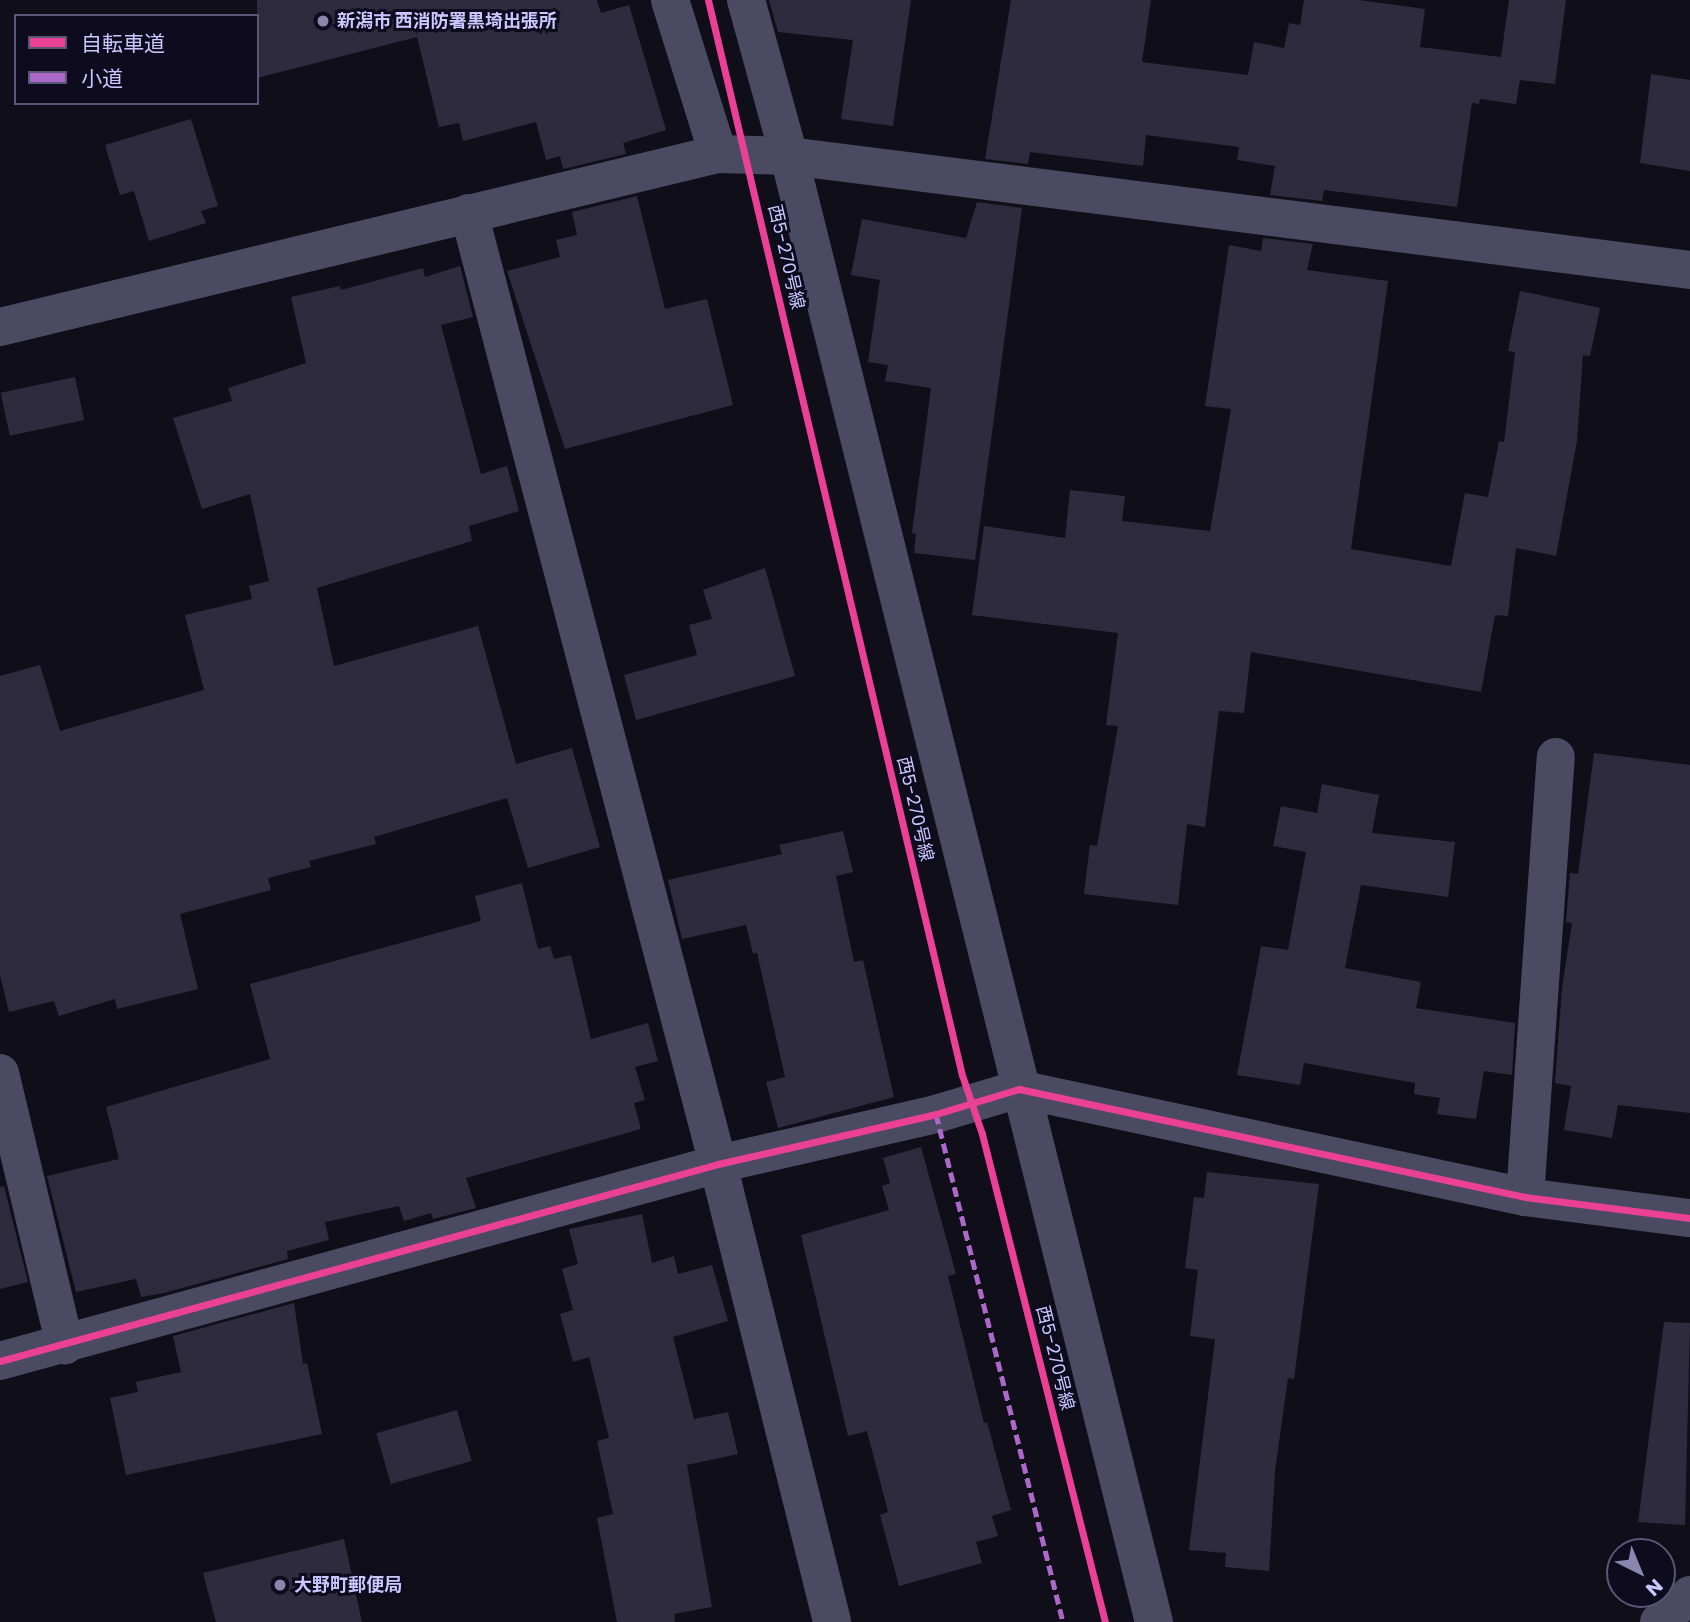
<!DOCTYPE html>
<meta charset="utf-8">
<style>
body{margin:0}
#map{position:relative;width:1690px;height:1622px;overflow:hidden;background:#100f19;font-family:Poppins,"Noto Sans JP",sans-serif}
div>[style]{position:absolute}
.building>*{inset:0;background:#2d2b3d;transform-origin:0 0}
.minor>*{height:38px;margin:-19px;padding:0 19px;transform-origin:19px;border-radius:19px;background:#4a4a62}
.quiet>*{height:5px;margin-top:-2.5px;transform-origin:0;background:repeating-linear-gradient(90deg,#ac68c9 0 10px,transparent 0 15px)}
.cycleway>*{height:7px;margin:-3.5px;padding:0 3.5px;transform-origin:3.5px;border-radius:3.5px;background:#ea4096}
.dots>*{width:19px;height:19px;translate:-50% -50%;box-sizing:border-box;border:4px solid #0d0b1d;border-radius:50%}
span{translate:-50% -50%;white-space:nowrap;text-align:center;line-height:1.15;-webkit-text-stroke:6px #0d0b1d;paint-order:stroke}
.poi-label{font-size:18px;color:#cac7ff;font-weight:700}
.left{translate:0 -50%;text-align:left}
.street-label{font-size:18px;color:#cac7ff}
.legend{position:absolute;left:14px;top:14px;width:245px;height:91px;box-sizing:border-box;background:#0d0b1d;border:2px solid #595677;margin:0;padding:9px 12px;list-style:none;font-size:21px;color:#cac7ff}
.legend li{display:flex;align-items:center;gap:14px;height:35px}
.legend b{width:35px;border:2px solid #595677}
.north{position:absolute;left:1606px;top:1538px;width:70px;height:70px;box-sizing:border-box;background:#0d0b1d;border:2px solid #595677;border-radius:50%;rotate:137deg;font-size:19px;font-weight:700;line-height:28px;text-align:center;color:#cac7ff}
.north::after{content:'';display:block;margin:auto;width:24px;height:32px;background:#8987ae;clip-path:polygon(50% 0,100% 100%,50% 72%,0 100%)}
</style>
<div id="map">
<div class="building">
<div style="clip-path:polygon(257px 0,597px 0,601px 13px,629px 5px,666px 130px,623px 143px,626px 154px,563px 169px,560px 156px,546px 160px,536px 122px,463px 141px,459px 123px,439px 127px,417px 37px,257px 78px)"></div>
<div style="clip-path:polygon(769px 0,911px 0,893px 126px,841px 119px,853px 40px,778px 32px)"></div>
<div style="clip-path:polygon(1011px 0,1151px 0,1142px 62px,1248px 75px,1254px 42px,1284px 48px,1289px 23px,1300px 25px,1304px 0,1359px 0,1425px 9px,1420px 47px,1501px 57px,1509px 0,1566px 0,1555px 84px,1520px 80px,1516px 104px,1480px 99px,1479px 104px,1472px 103px,1457px 207px,1324px 190px,1322px 201px,1270px 195px,1275px 166px,1237px 160px,1239px 147px,1146px 135px,1143px 166px,1030px 152px,1028px 164px,985px 159px)"></div>
<div style="clip-path:polygon(1651px 74px,1690px 80px,1690px 171px,1640px 163px)"></div>
<div style="clip-path:polygon(191px 119px,218px 206px,201px 211px,206px 223px,149px 241px,134px 191px,120px 195px,105px 145px)"></div>
<div style="clip-path:polygon(637px 196px,665px 309px,707px 299px,733px 405px,565px 449px,507px 271px,560px 257px,556px 240px,577px 235px,572px 212px)"></div>
<div style="clip-path:polygon(977px 202px,1022px 208px,975px 560px,914px 553px,916px 534px,912px 533px,931px 388px,885px 381px,888px 365px,868px 362px,880px 280px,851px 275px,862px 219px,966px 238px)"></div>
<div style="clip-path:polygon(1263px 238px,1313px 244px,1307px 270px,1388px 281px,1351px 549px,1451px 566px,1465px 493px,1488px 497px,1499px 441px,1504px 442px,1515px 352px,1508px 351px,1520px 291px,1600px 308px,1590px 356px,1583px 355px,1577px 441px,1556px 556px,1516px 548px,1508px 616px,1495px 615px,1481px 692px,1251px 652px,1244px 713px,1219px 711px,1205px 827px,1187px 824px,1178px 905px,1084px 894px,1090px 845px,1097px 846px,1118px 726px,1106px 725px,1118px 633px,972px 615px,984px 526px,1065px 538px,1070px 490px,1125px 496px,1122px 521px,1210px 531px,1231px 409px,1205px 406px,1229px 245px,1261px 251px)"></div>
<div style="clip-path:polygon(460px 266px,473px 317px,441px 325px,481px 474px,507px 466px,519px 511px,469px 526px,472px 541px,317px 588px,334px 666px,478px 626px,516px 764px,572px 748px,600px 847px,528px 868px,507px 798px,374px 837px,376px 844px,309px 861px,311px 867px,268px 878px,271px 890px,180px 914px,198px 989px,117px 1009px,115px 999px,59px 1016px,54px 1001px,9px 1012px,0 975px,0 676px,40px 665px,60px 731px,204px 690px,185px 615px,252px 599px,249px 586px,269px 581px,250px 494px,202px 509px,173px 418px,232px 401px,228px 388px,306px 363px,291px 297px,340px 286px,341px 290px,423px 268px,425px 277px)"></div>
<div style="left:75px;top:377px;width:44px;height:76px;rotate:78deg"></div>
<div style="clip-path:polygon(765px 568px,795px 676px,636px 720px,624px 675px,697px 655px,689px 625px,712px 619px,703px 590px)"></div>
<div style="clip-path:polygon(1594px 753px,1690px 765px,1690px 1113px,1618px 1105px,1612px 1138px,1564px 1130px,1571px 1086px,1555px 1083px,1562px 988px,1572px 923px,1566px 922px,1570px 873px,1578px 874px)"></div>
<div style="clip-path:polygon(1322px 784px,1379px 795px,1372px 833px,1455px 842px,1448px 897px,1361px 885px,1345px 968px,1421px 982px,1416px 1008px,1515px 1023px,1512px 1075px,1484px 1071px,1476px 1119px,1437px 1114px,1440px 1098px,1414px 1094px,1415px 1083px,1304px 1063px,1300px 1085px,1237px 1075px,1261px 946px,1288px 950px,1306px 852px,1273px 846px,1281px 806px,1317px 813px)"></div>
<div style="clip-path:polygon(843px 831px,853px 872px,836px 876px,854px 962px,863px 960px,894px 1097px,778px 1128px,766px 1082px,785px 1077px,757px 953px,753px 954px,746px 925px,682px 939px,668px 880px,782px 854px,779px 845px)"></div>
<div style="clip-path:polygon(522px 883px,538px 949px,550px 946px,554px 959px,571px 955px,591px 1039px,648px 1023px,658px 1061px,635px 1067px,645px 1100px,634px 1103px,641px 1129px,466px 1178px,476px 1208px,433px 1219px,431px 1213px,404px 1221px,399px 1206px,325px 1222px,329px 1240px,287px 1251px,288px 1259px,164px 1293px,141px 1297px,136px 1279px,76px 1292px,47px 1176px,119px 1159px,106px 1107px,270px 1059px,250px 984px,481px 921px,475px 896px)"></div>
<div style="clip-path:polygon(921px 1147px,956px 1274px,948px 1276px,984px 1423px,987px 1422px,1011px 1510px,992px 1516px,998px 1536px,976px 1542px,982px 1563px,899px 1586px,880px 1515px,888px 1512px,867px 1431px,848px 1436px,801px 1235px,889px 1210px,882px 1186px,890px 1183px,883px 1158px)"></div>
<div style="clip-path:polygon(1207px 1172px,1319px 1184px,1294px 1379px,1288px 1378px,1275px 1471px,1269px 1571px,1225px 1567px,1226px 1553px,1189px 1550px,1215px 1339px,1190px 1336px,1198px 1270px,1185px 1268px,1194px 1197px,1204px 1198px)"></div>
<div style="clip-path:polygon(4px 1186px,28px 1282px,0 1289px,0 1187px)"></div>
<div style="clip-path:polygon(642px 1214px,652px 1263px,674px 1256px,678px 1274px,712px 1265px,728px 1321px,673px 1337px,694px 1419px,728px 1412px,738px 1454px,687px 1465px,712px 1607px,674px 1614px,675px 1622px,617px 1622px,597px 1518px,613px 1514px,597px 1441px,609px 1438px,589px 1357px,573px 1362px,560px 1314px,573px 1310px,562px 1269px,578px 1264px,569px 1229px)"></div>
<div style="clip-path:polygon(294px 1303px,303px 1364px,307px 1363px,322px 1434px,126px 1475px,110px 1398px,138px 1392px,136px 1382px,181px 1372px,173px 1336px)"></div>
<div style="clip-path:polygon(1664px 1322px,1690px 1323px,1685px 1525px,1638px 1522px)"></div>
<div style="left:457px;top:1410px;width:53px;height:84px;rotate:74deg"></div>
<div style="clip-path:polygon(344px 1539px,362px 1622px,216px 1622px,203px 1573px)"></div>
</div>
<div class="minor">
<div style="left:670px;top:0;width:161px;rotate:72.7deg"></div>
<div style="left:746px;top:0;width:162px;rotate:74.6deg"></div>
<div style="left:789px;top:156px;width:1511px;rotate:76.02deg"></div>
<div style="left:469px;top:213px;width:983px;rotate:75.33deg"></div>
<div style="left:718px;top:1164px;width:472px;rotate:76deg"></div>
<div style="left:0;top:327px;width:739px;rotate:-13.55deg"></div>
<div style="left:718px;top:154px;width:71px;rotate:1.6deg"></div>
<div style="left:789px;top:156px;width:908px;rotate:7.21deg"></div>
<div style="left:0;top:1073px;width:280px;rotate:76.6deg"></div>
<div style="left:1525px;top:1197px;width:441px;rotate:-86deg"></div>
<div style="left:0;top:1361px;width:745px;rotate:-15.34deg"></div>
<div style="left:718px;top:1164px;width:224px;rotate:-12.9deg"></div>
<div style="left:936px;top:1114px;width:87px;rotate:-16.8deg"></div>
<div style="left:1019px;top:1089px;width:517px;rotate:12.05deg"></div>
<div style="left:1525px;top:1197px;width:166px;rotate:7.3deg"></div>
<div style="left:1659px;top:1622px;width:41px;rotate:-41.1deg"></div>
</div>
<div class="quiet">
<div style="left:936px;top:1114px;width:524px;rotate:75.96deg"></div>
</div>
<div class="cycleway">
<div style="left:708px;top:0;width:1105px;rotate:76.71deg"></div>
<div style="left:962px;top:1075px;width:62px;rotate:71.3deg"></div>
<div style="left:982px;top:1134px;width:503px;rotate:75.85deg"></div>
<div style="left:0;top:1361px;width:745px;rotate:-15.34deg"></div>
<div style="left:718px;top:1164px;width:224px;rotate:-12.9deg"></div>
<div style="left:936px;top:1114px;width:87px;rotate:-16.8deg"></div>
<div style="left:1019px;top:1089px;width:517px;rotate:12.05deg"></div>
<div style="left:1525px;top:1197px;width:166px;rotate:7.3deg"></div>
</div>
<div class="dots">
<div style="left:323px;top:21px;background:#8987ae"></div>
<div style="left:280px;top:1585px;background:#8987ae"></div>
</div>
<div class="poi-label">
<span class="left" style="left:337px;top:21px">新潟市 西消防署黒埼出張所</span>
<span class="left" style="left:294px;top:1585px">大野町郵便局</span>
</div>
<div class="street-label">
<span style="left:786px;top:257px;rotate:77deg">西5-270号線</span>
<span style="left:915px;top:809px;rotate:77deg">西5-270号線</span>
<span style="left:1055px;top:1358px;rotate:76deg">西5-270号線</span>
</div>
<ul class="legend">
<li><b style="height:9px;background:#ea4096"></b>自転車道</li>
<li><b style="height:9px;background:#ac68c9"></b>小道</li>
</ul>
<div class="north">N</div>
</div>
